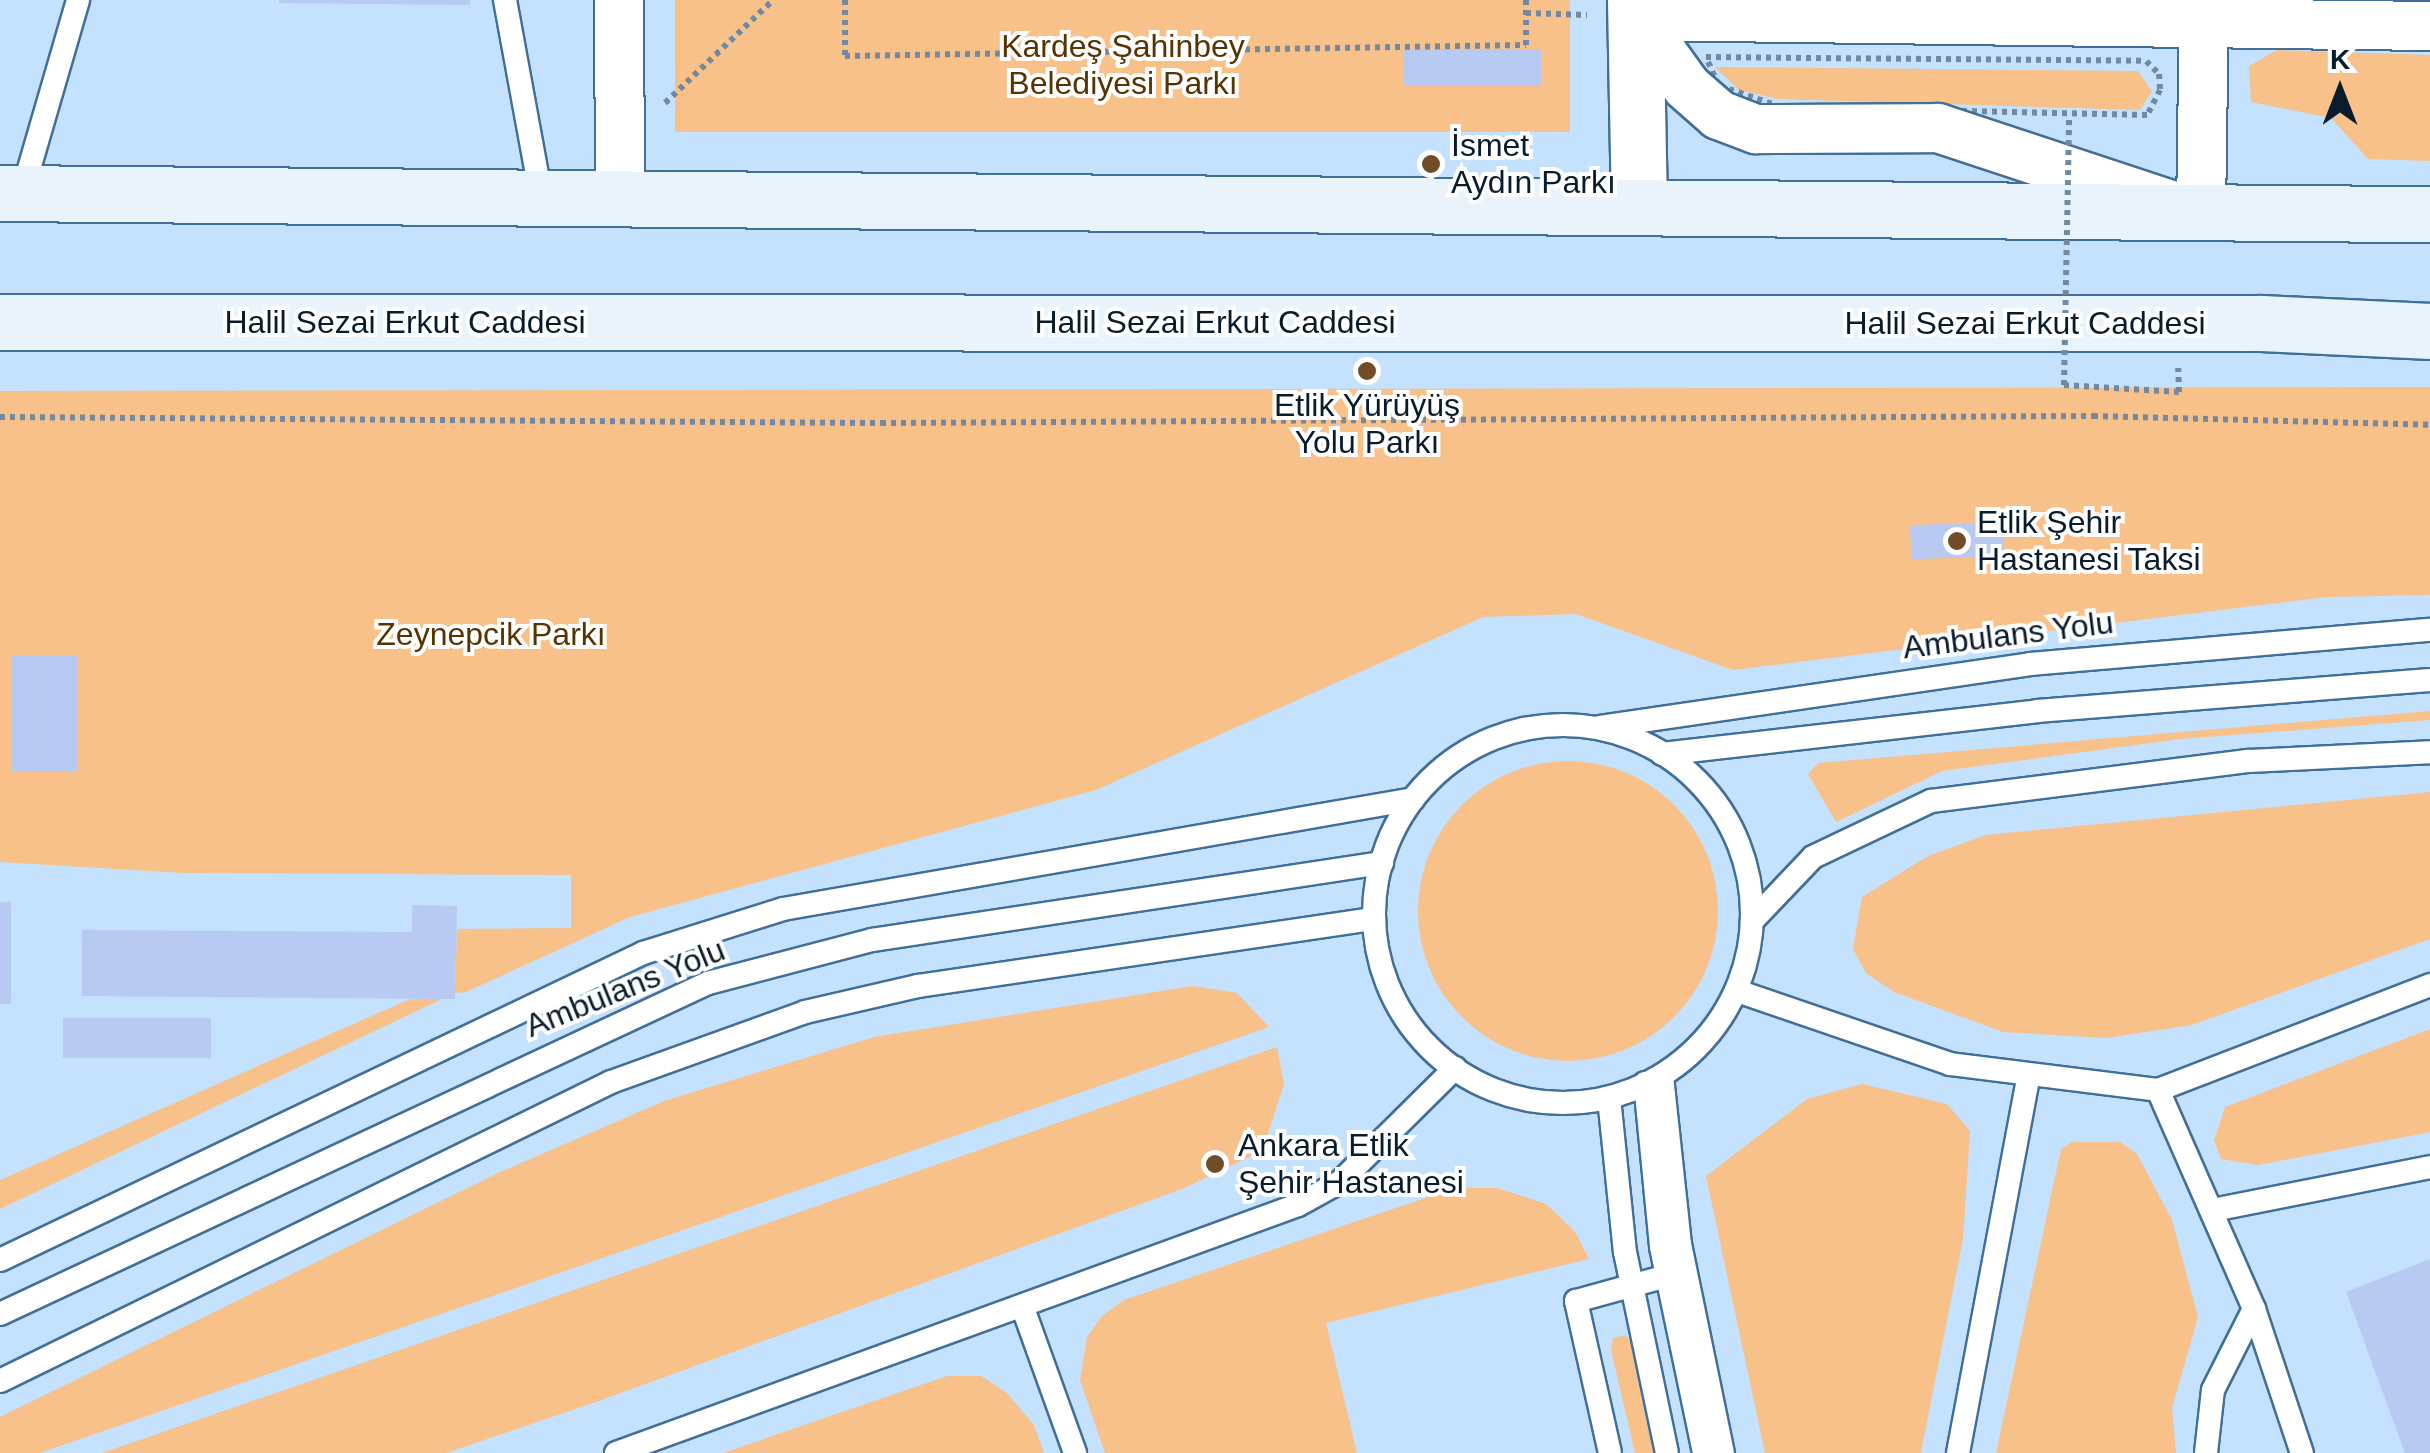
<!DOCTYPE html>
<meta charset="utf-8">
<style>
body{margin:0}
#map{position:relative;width:2430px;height:1453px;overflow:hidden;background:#c4e1fd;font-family:Helvetica,sans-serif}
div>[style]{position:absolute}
.green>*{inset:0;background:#f7c189;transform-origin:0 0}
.round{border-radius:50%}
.building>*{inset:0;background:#b8c9f2;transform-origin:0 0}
.path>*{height:6px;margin-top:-3px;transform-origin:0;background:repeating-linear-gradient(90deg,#718aa1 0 5px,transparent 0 10px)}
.roads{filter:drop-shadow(2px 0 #416f98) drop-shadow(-2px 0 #416f98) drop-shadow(0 2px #416f98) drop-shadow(0 -2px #416f98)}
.service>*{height:22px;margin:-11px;padding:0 11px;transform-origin:11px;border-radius:11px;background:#fff}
.service>.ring{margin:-11px;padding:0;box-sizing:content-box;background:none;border:22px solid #fff;border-radius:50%}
.minor>*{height:48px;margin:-24px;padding:0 24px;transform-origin:24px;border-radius:24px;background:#fff}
.tertiary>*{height:55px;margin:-27.5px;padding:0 27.5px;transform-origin:27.5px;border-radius:27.5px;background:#fff}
.secondary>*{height:55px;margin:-27.5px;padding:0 27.5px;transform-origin:27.5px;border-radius:27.5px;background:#e9f3fb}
.path-bridge>*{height:6px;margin-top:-3px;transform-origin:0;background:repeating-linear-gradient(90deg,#718aa1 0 5px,transparent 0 10px)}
.dots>*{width:28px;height:28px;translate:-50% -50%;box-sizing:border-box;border:5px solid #fefefe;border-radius:50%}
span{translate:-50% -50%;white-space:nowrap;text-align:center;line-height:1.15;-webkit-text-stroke:8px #fefefe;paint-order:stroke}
.park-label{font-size:32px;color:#573301}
.poi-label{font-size:32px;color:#091c2d}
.left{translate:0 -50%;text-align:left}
.street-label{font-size:32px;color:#091c2d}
.north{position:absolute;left:2290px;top:40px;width:100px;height:100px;-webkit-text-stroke:8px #fefefe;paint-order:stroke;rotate:0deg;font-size:28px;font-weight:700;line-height:40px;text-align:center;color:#091c2d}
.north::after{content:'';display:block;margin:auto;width:35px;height:45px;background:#091c2d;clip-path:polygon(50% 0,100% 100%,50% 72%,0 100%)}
</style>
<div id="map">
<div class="green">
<div style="left:675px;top:0;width:895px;height:132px"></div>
<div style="clip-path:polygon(2277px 50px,2430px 55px,2430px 161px,2368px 159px,2331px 118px,2251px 102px,2249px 66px)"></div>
<div style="clip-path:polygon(1715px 67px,2138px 71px,2152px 91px,2140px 110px,1779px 99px,1739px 90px)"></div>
<div style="clip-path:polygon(2430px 387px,2430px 595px,2327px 597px,1733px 670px,1576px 614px,1483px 617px,1096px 790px,630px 917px,466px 992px,455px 993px,457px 929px,571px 928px,571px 875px,184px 873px,0 862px,0 391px)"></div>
<div style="clip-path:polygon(2430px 711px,2430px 720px,2180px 739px,1942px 771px,1836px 822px,1808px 774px,1818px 763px)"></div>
<div class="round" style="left:1418px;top:761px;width:300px;height:300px"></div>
<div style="clip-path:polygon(2430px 792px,2430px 939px,2192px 1025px,2106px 1038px,2003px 1032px,1894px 992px,1866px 973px,1853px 949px,1862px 897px,1928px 856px,1986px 835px)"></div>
<div style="clip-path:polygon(1193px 986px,1237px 993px,1269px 1027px,40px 1453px,0 1453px,0 1417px,498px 1173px,664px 1101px,874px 1037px)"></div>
<div style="clip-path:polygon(410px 999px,442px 999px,0 1209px,0 1180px)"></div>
<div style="clip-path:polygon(2430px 1029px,2430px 1132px,2258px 1165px,2221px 1159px,2214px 1140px,2225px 1107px)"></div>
<div style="clip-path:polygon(1277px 1047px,1284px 1084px,1266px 1140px,1249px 1157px,1182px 1189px,593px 1403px,446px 1453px,102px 1453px)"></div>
<div style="clip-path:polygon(1862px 1084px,1947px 1104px,1970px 1131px,1963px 1239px,1921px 1453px,1765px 1453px,1706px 1176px,1807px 1099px)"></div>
<div style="clip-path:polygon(2072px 1142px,2120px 1142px,2137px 1154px,2172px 1220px,2198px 1317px,2172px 1408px,2176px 1453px,1996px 1453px,2061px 1149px)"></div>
<div style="clip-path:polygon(1455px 1188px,1497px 1188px,1546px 1204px,1576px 1233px,1589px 1259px,1326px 1323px,1357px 1453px,1105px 1453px,1080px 1380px,1087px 1337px,1102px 1316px,1124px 1300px)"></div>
<div style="clip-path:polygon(1625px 1335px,1634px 1345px,1659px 1453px,1635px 1453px,1611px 1350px,1613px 1338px)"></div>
<div style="clip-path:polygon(947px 1376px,981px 1376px,1007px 1393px,1034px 1425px,1044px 1453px,723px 1453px)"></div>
</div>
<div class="building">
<div style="clip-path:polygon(279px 0,470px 0,470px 5px,279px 3px)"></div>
<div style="left:1541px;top:49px;width:37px;height:137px;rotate:90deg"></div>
<div style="left:2003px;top:522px;width:34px;height:93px;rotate:88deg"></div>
<div style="left:11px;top:655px;width:66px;height:117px"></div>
<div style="left:0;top:902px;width:11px;height:102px"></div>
<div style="clip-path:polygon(412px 905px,457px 906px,455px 999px,82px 996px,82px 930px,412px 932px)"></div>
<div style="left:63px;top:1018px;width:148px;height:40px"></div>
<div style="clip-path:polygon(2430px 1259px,2430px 1453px,2405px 1453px,2346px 1292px)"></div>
</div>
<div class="path">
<div style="left:845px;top:0;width:56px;rotate:90deg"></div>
<div style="left:845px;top:56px;width:681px;rotate:-0.93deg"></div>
<div style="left:1526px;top:45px;width:32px;rotate:-90deg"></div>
<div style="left:1526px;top:0;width:13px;rotate:90deg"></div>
<div style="left:1526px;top:13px;width:61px;rotate:1.9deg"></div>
<div style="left:1706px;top:57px;width:440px;rotate:0.5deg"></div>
<div style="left:2146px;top:61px;width:18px;rotate:45deg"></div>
<div style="left:2159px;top:74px;width:16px;rotate:86deg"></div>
<div style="left:2160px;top:90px;width:28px;rotate:117deg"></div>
<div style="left:2147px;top:115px;width:366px;rotate:-178.7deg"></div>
<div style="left:1781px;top:107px;width:67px;rotate:-160.8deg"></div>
<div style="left:1718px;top:85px;width:30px;rotate:-113deg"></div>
<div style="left:665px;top:103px;width:149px;rotate:-43.6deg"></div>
<div style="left:2064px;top:385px;width:115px;rotate:3.5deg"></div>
<div style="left:2179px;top:392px;width:24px;rotate:-92deg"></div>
<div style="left:0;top:417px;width:881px;rotate:0.39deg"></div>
<div style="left:881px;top:423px;width:1212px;rotate:-0.33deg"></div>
<div style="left:2093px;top:416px;width:337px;rotate:1.5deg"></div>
</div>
<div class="roads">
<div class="service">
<div style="left:505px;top:0;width:200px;rotate:79.6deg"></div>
<div style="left:22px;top:193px;width:201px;rotate:-73.8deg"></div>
<div class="ring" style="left:1374px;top:725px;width:356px;height:356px"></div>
<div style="left:1600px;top:727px;width:435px;rotate:-8.3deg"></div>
<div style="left:2030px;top:664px;width:401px;rotate:-4.9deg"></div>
<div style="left:1662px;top:754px;width:377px;rotate:-6.5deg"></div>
<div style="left:2037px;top:711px;width:394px;rotate:-4.5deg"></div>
<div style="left:1755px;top:918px;width:84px;rotate:-46.4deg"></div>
<div style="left:1813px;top:857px;width:131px;rotate:-25.4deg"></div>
<div style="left:1931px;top:801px;width:321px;rotate:-7.2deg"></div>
<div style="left:2249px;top:761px;width:181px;rotate:-2.8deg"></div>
<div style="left:1737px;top:991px;width:225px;rotate:18.9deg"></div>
<div style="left:1950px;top:1064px;width:210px;rotate:7.1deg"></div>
<div style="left:2158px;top:1090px;width:292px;rotate:-21.1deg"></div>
<div style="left:1662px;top:1076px;width:169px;rotate:83.9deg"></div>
<div style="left:1680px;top:1244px;width:213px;rotate:78.4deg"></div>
<div style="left:1645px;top:1083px;width:165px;rotate:84.4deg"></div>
<div style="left:1661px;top:1247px;width:210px;rotate:78.2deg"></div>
<div style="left:2158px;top:1090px;width:239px;rotate:66.3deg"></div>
<div style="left:2254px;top:1309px;width:152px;rotate:71.6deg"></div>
<div style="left:1609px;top:1098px;width:155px;rotate:84.1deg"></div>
<div style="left:1625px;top:1252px;width:205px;rotate:78.2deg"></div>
<div style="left:2213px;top:1210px;width:221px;rotate:-11.2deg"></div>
<div style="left:0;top:1260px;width:713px;rotate:-25.52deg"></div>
<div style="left:643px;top:953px;width:147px;rotate:-17.4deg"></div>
<div style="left:783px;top:909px;width:640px;rotate:-9.9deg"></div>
<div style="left:1024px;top:1311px;width:151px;rotate:70.2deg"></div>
<div style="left:0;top:1314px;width:782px;rotate:-25.06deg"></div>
<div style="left:708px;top:983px;width:170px;rotate:-14.7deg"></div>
<div style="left:872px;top:940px;width:516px;rotate:-8.59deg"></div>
<div style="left:0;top:1381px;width:680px;rotate:-26.08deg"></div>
<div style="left:611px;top:1082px;width:206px;rotate:-19.8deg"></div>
<div style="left:805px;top:1012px;width:116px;rotate:-13deg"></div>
<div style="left:918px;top:986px;width:461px;rotate:-8.4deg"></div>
<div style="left:616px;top:1453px;width:726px;rotate:-19.98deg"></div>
<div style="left:1298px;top:1205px;width:48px;rotate:-28.7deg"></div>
<div style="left:1340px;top:1182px;width:162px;rotate:-44.7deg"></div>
<div style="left:1610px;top:1453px;width:156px;rotate:-102.6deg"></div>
<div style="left:1576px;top:1301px;width:106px;rotate:-15.4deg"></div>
<div style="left:1958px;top:1453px;width:380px;rotate:-79.4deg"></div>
<div style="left:2206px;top:1453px;width:63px;rotate:-83.7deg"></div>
<div style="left:2213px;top:1390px;width:91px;rotate:-63.2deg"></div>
</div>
<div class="minor">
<div style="left:619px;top:0;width:197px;rotate:89.7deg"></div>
<div style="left:1636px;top:16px;width:87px;rotate:54.3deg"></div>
<div style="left:1687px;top:87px;width:43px;rotate:41.2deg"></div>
<div style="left:1719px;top:115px;width:40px;rotate:21deg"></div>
<div style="left:1756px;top:129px;width:182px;rotate:-0.3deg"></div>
<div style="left:1938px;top:128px;width:277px;rotate:18.3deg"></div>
<div style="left:2201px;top:215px;width:215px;rotate:-89.2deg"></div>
<div style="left:1636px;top:16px;width:794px;rotate:0.72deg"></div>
</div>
<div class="tertiary">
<div style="left:1635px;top:0;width:205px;rotate:88.9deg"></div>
</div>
<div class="secondary">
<div style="left:0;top:193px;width:2430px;rotate:0.5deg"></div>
<div style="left:0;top:322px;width:2262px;rotate:0.03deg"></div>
<div style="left:2262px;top:323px;width:168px;rotate:2.7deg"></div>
</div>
</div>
<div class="path-bridge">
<div style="left:2064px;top:385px;width:269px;rotate:-88.9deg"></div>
</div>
<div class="dots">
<div style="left:1431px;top:164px;background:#704d26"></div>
<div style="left:1367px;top:371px;background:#704d26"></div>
<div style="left:1957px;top:541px;background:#704d26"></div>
<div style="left:1215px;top:1164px;background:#704d26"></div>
</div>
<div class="park-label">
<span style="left:1123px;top:65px">Kardeş Şahinbey<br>Belediyesi Parkı</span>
<span style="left:491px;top:634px">Zeynepcik Parkı</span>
</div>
<div class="poi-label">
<span class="left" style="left:1451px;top:164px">İsmet<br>Aydın Parkı</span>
<span style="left:1367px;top:424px">Etlik Yürüyüş<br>Yolu Parkı</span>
<span class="left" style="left:1977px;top:541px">Etlik Şehir<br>Hastanesi Taksi</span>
<span class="left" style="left:1238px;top:1164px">Ankara Etlik<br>Şehir Hastanesi</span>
</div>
<div class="street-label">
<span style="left:405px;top:322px">Halil Sezai Erkut Caddesi</span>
<span style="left:1215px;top:322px">Halil Sezai Erkut Caddesi</span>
<span style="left:2025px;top:323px">Halil Sezai Erkut Caddesi</span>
<span style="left:2008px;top:635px;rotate:-7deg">Ambulans Yolu</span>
<span style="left:625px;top:988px;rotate:-22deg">Ambulans Yolu</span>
</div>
<div class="north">K</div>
</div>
